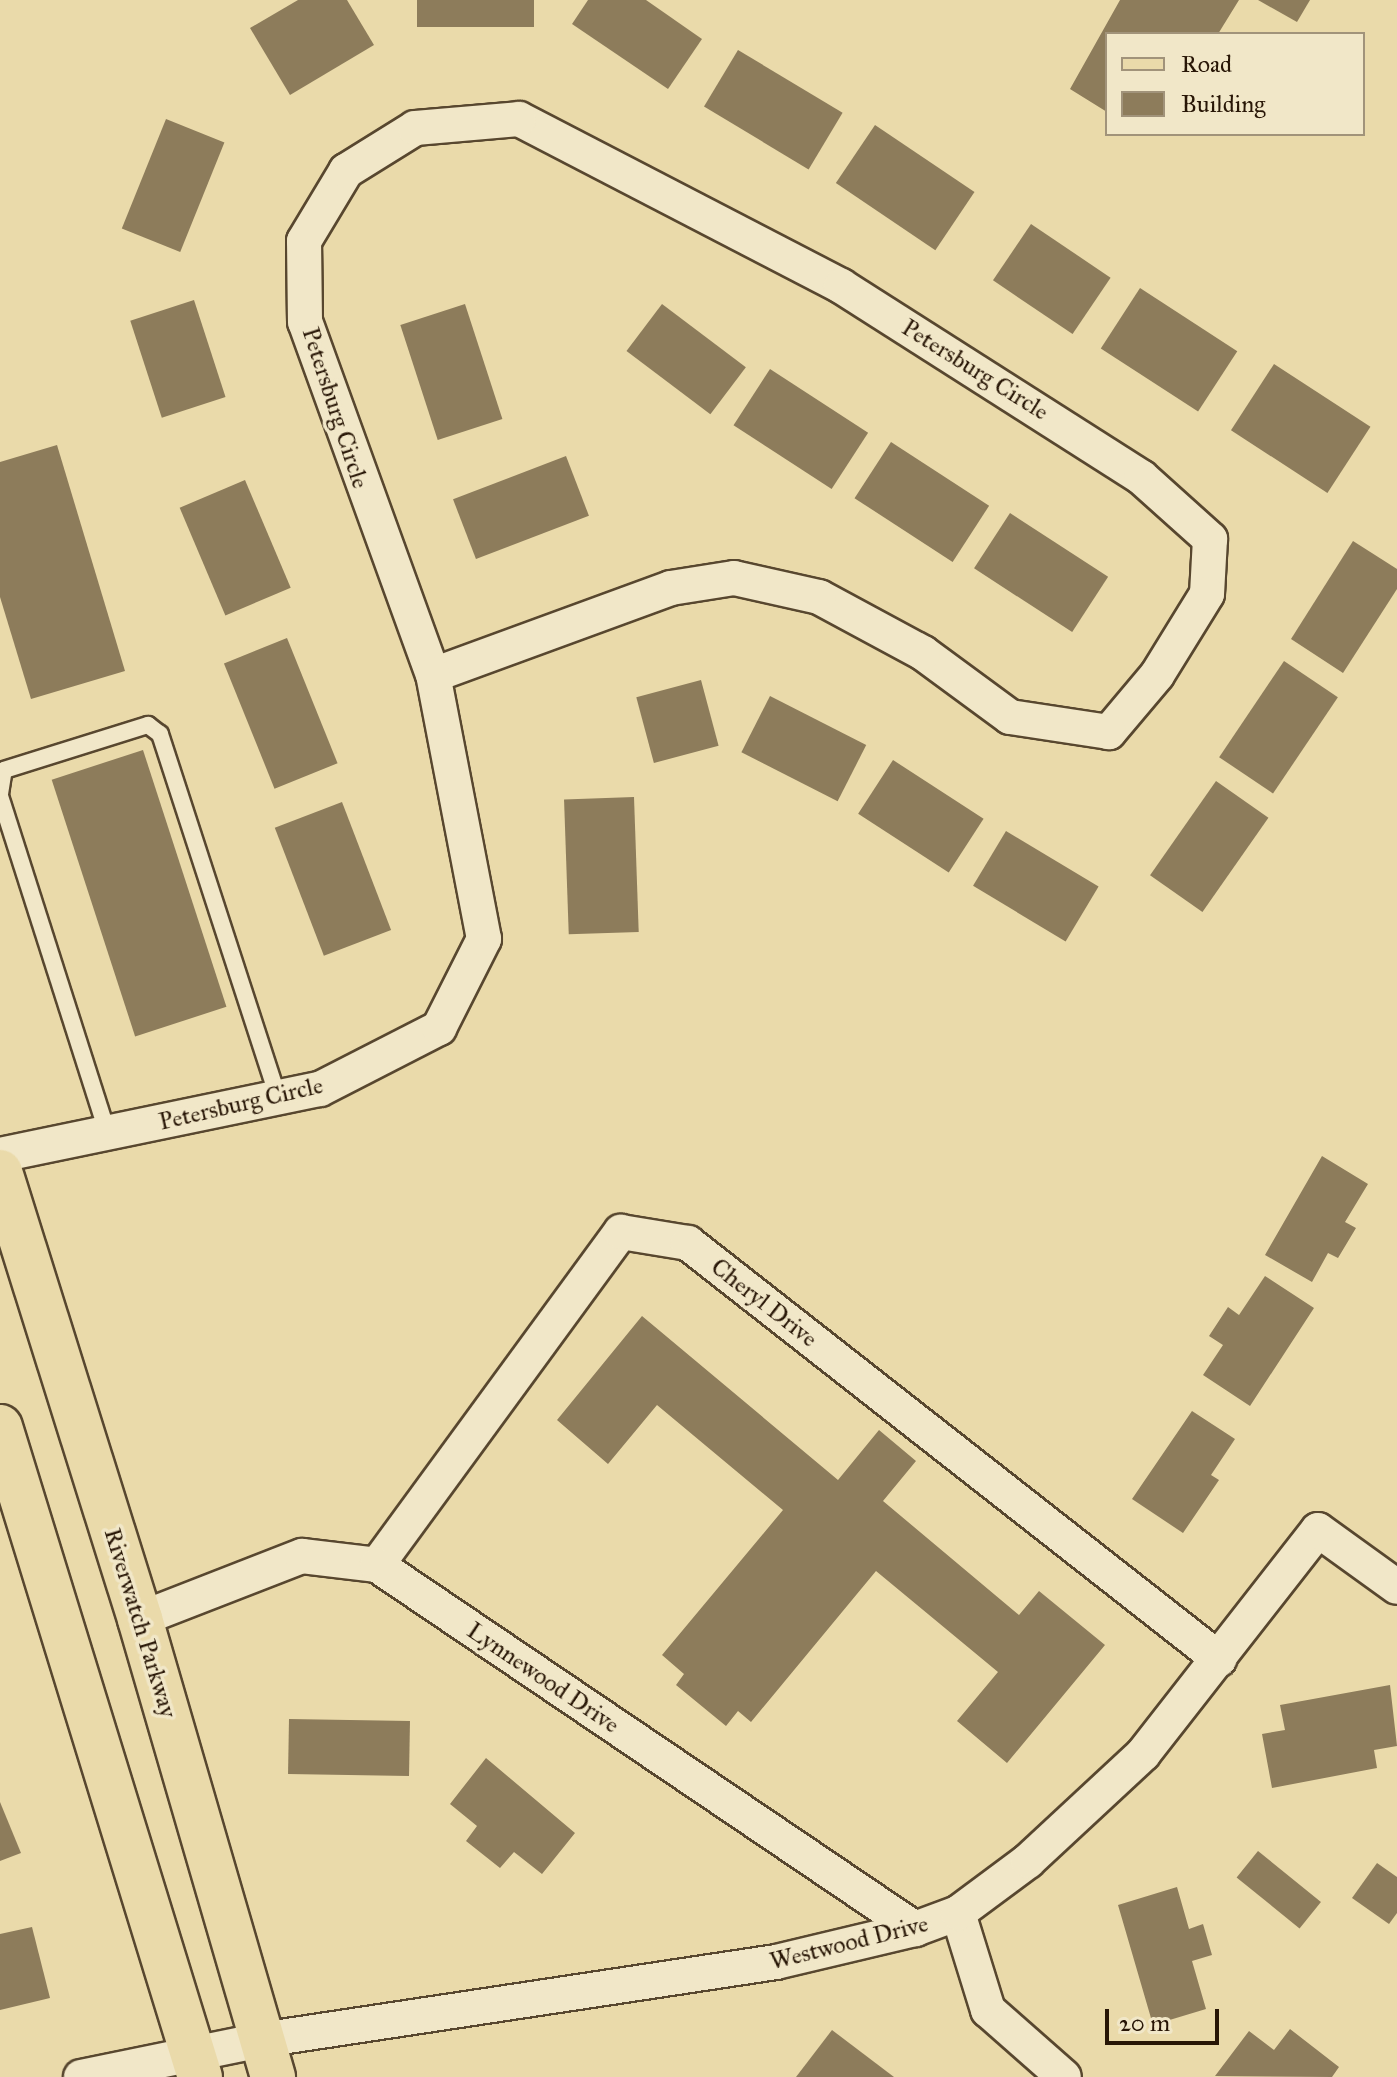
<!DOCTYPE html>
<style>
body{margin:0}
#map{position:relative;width:1397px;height:2077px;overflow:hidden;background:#eadaaa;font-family:"IM FELL Great Primer",serif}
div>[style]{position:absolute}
.building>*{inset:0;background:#8d7c5b;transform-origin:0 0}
.roads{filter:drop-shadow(2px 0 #58472f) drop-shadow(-2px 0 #58472f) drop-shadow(0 2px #58472f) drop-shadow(0 -2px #58472f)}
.service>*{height:16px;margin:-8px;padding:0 8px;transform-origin:8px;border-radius:8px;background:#f1e7c8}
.minor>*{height:34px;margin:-17px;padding:0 17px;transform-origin:17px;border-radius:17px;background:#f1e7c8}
.primary>*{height:44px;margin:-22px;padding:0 22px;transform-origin:22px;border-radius:22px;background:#eadaaa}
span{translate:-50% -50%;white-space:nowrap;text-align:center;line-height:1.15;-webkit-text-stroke:7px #f1e7c8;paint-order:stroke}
.street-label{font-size:24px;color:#281606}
.legend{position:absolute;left:1105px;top:32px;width:260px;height:104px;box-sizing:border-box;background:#f1e7c8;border:2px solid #a1937a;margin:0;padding:10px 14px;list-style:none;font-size:24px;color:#281606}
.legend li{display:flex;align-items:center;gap:16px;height:40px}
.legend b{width:40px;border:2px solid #a1937a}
.scale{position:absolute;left:1105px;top:2009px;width:114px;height:36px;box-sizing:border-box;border:4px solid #281606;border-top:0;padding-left:10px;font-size:24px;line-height:28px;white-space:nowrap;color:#281606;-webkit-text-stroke:6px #f1e7c8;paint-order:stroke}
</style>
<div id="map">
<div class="building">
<div style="clip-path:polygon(298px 0,347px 0,374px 45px,290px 95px,250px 28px)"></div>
<div style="left:417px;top:0;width:117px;height:27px"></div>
<div style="clip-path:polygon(588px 0,646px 0,702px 39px,668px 89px,572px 24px)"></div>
<div style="clip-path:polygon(1120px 0,1239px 0,1218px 34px,1107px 34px,1107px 112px,1070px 89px)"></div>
<div style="clip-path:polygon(1258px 0,1310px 0,1297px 22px)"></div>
<div style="left:738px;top:50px;width:122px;height:66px;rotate:31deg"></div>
<div style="left:166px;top:119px;width:63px;height:118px;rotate:22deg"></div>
<div style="left:875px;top:125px;width:120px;height:70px;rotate:34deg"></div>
<div style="left:1031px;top:224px;width:96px;height:68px;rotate:34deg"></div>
<div style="left:1140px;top:288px;width:116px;height:72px;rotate:33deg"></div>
<div style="left:194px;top:300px;width:102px;height:67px;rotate:72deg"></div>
<div style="left:465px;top:304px;width:121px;height:68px;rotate:72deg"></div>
<div style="left:662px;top:304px;width:105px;height:59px;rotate:37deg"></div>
<div style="left:1274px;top:364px;width:115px;height:79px;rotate:33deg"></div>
<div style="left:770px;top:369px;width:117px;height:67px;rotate:33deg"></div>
<div style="left:891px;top:442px;width:117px;height:67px;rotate:33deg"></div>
<div style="clip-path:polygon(57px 445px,125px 671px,31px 699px,0 597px,0 462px)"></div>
<div style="left:566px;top:456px;width:64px;height:121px;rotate:69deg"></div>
<div style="left:245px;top:480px;width:117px;height:71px;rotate:67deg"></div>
<div style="left:1010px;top:513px;width:117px;height:66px;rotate:33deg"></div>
<div style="clip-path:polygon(1353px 541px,1397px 569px,1397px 589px,1343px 673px,1291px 639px)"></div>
<div style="left:287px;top:638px;width:135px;height:68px;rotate:68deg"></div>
<div style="left:1284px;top:661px;width:65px;height:116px;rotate:34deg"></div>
<div style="left:701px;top:680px;width:68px;height:67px;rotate:75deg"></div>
<div style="left:770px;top:696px;width:108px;height:63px;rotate:27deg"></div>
<div style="left:143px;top:750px;width:270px;height:96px;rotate:72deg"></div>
<div style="left:893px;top:760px;width:108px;height:64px;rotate:33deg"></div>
<div style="left:1216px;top:781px;width:64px;height:115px;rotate:35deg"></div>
<div style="left:634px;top:797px;width:135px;height:70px;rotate:88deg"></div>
<div style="left:342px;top:802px;width:137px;height:72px;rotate:69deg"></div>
<div style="left:1006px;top:831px;width:108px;height:64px;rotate:31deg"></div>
<div style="clip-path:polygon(1322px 1156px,1368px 1184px,1345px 1222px,1356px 1228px,1338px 1258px,1328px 1253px,1312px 1282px,1265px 1255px)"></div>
<div style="clip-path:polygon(1265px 1276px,1314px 1308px,1250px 1406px,1203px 1375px,1223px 1345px,1209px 1336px,1228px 1307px,1239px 1315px)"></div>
<div style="clip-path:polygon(642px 1316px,838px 1480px,879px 1430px,916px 1461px,883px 1501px,1019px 1615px,1039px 1591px,1105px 1645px,1007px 1763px,957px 1721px,998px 1672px,876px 1571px,751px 1722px,738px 1711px,726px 1726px,676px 1685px,684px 1674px,662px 1655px,783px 1510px,657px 1405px,608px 1464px,557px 1420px)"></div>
<div style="clip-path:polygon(1192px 1411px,1235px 1439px,1211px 1475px,1219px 1480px,1183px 1533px,1132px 1499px)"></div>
<div style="clip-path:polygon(1390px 1685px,1397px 1746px,1374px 1750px,1377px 1768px,1272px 1788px,1262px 1734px,1285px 1730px,1280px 1705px)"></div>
<div style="left:289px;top:1719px;width:121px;height:55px;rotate:1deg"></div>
<div style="clip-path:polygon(486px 1758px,575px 1833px,542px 1874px,514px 1852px,500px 1868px,466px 1841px,477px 1826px,450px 1804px)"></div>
<div style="clip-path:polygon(0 1802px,21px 1853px,0 1861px)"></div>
<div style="left:1258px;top:1851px;width:81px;height:34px;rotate:39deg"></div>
<div style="clip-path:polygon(1377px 1863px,1397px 1877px,1397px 1913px,1389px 1924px,1352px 1898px)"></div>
<div style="clip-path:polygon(1177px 1887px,1189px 1929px,1203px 1924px,1212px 1955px,1192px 1961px,1206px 2009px,1153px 2025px,1118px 1905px)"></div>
<div style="clip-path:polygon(32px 1927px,50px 1998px,0 2010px,0 1934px)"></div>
<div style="clip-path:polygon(1290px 2029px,1339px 2067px,1332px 2077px,1215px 2076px,1249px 2031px,1274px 2050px)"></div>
<div style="clip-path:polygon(832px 2030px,894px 2077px,796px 2077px)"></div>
</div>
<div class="roads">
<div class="service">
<div style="left:0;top:794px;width:24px;rotate:-81deg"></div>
<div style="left:4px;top:770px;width:151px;rotate:-17.4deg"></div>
<div style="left:148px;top:725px;width:15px;rotate:37deg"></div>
<div style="left:160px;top:734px;width:383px;rotate:72deg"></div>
<div style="left:0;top:796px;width:355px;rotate:72.3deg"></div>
</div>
<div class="minor">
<div style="left:519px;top:119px;width:363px;rotate:27.4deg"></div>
<div style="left:841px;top:286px;width:356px;rotate:32.5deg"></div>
<div style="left:1141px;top:477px;width:93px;rotate:41.9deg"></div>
<div style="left:1210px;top:539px;width:55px;rotate:93.1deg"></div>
<div style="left:1207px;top:594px;width:95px;rotate:121.7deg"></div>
<div style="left:1157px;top:675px;width:75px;rotate:130.1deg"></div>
<div style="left:1109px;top:732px;width:100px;rotate:-171.4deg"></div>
<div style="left:1010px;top:717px;width:108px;rotate:-143.7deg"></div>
<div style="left:923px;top:653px;width:118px;rotate:-151.7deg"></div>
<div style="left:819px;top:597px;width:87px;rotate:-167.4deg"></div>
<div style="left:734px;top:578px;width:64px;rotate:171deg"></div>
<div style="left:671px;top:588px;width:253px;rotate:159.9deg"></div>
<div style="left:433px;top:675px;width:375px;rotate:-109.9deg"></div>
<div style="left:305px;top:322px;width:81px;rotate:-90.7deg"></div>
<div style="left:304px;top:241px;width:82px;rotate:-59deg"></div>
<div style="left:346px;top:171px;width:81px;rotate:-31.9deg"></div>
<div style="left:415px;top:128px;width:104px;rotate:-4.9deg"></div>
<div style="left:0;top:1155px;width:327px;rotate:-11.7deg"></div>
<div style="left:320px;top:1089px;width:134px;rotate:-27.1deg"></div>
<div style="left:439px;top:1028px;width:100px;rotate:-63.2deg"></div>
<div style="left:484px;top:939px;width:269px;rotate:-100.9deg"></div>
<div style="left:377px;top:1565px;width:413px;rotate:-53.8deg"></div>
<div style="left:621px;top:1232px;width:68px;rotate:9.3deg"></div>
<div style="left:688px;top:1243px;width:675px;rotate:38.08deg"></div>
<div style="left:140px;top:1619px;width:174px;rotate:-21.3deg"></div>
<div style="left:302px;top:1556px;width:76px;rotate:6.8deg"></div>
<div style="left:377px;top:1565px;width:650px;rotate:34.08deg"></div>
<div style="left:958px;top:1913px;width:102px;rotate:72.8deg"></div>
<div style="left:988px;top:2010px;width:101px;rotate:41.4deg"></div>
<div style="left:81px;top:2077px;width:184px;rotate:-11.6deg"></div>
<div style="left:261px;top:2040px;width:521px;rotate:-8.61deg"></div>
<div style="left:776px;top:1962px;width:143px;rotate:-13.4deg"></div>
<div style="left:915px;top:1929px;width:46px;rotate:-20.4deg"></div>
<div style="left:958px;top:1913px;width:87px;rotate:-36.6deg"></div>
<div style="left:1028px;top:1861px;width:157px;rotate:-42.9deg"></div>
<div style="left:1143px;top:1754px;width:284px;rotate:-52deg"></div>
<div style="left:1318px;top:1530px;width:97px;rotate:35.8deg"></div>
</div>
<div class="primary">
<div style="left:0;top:1172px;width:468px;rotate:72.6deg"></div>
<div style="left:140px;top:1619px;width:477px;rotate:73.8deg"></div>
<div style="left:0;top:1427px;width:680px;rotate:72.9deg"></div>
</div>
</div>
<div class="street-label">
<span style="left:975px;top:370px;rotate:32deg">Petersburg Circle</span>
<span style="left:335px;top:408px;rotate:72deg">Petersburg Circle</span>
<span style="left:241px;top:1104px;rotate:-13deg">Petersburg Circle</span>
<span style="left:764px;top:1303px;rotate:38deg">Cheryl Drive</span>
<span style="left:140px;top:1623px;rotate:73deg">Riverwatch Parkway</span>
<span style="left:543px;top:1678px;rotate:34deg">Lynnewood Drive</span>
<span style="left:849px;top:1943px;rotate:-14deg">Westwood Drive</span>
</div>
<ul class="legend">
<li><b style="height:10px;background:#eadaaa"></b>Road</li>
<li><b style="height:22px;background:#8d7c5b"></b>Building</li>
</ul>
<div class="scale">20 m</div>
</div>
